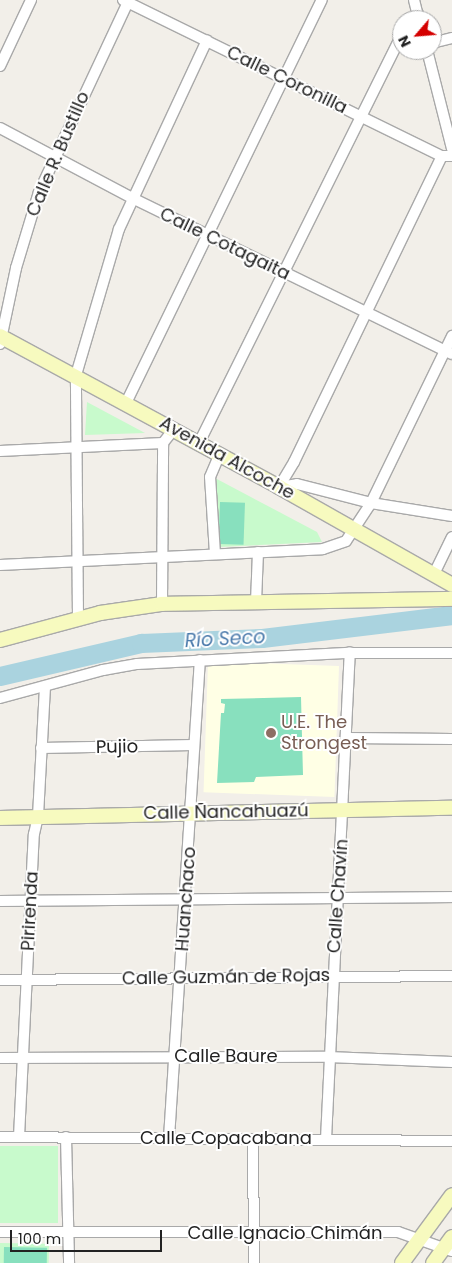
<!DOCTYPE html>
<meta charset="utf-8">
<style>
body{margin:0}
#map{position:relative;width:452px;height:1263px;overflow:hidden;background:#f2efe9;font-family:Poppins,sans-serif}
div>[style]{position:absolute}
.education>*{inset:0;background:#ffffe5;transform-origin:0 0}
.park>*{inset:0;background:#c8facc;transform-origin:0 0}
.pitch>*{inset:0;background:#88e0be;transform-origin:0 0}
.river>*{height:19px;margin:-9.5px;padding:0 9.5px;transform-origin:9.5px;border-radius:9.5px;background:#aad3df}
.roads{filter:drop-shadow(1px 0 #a9a9a9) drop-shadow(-1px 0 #a9a9a9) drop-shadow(0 1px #a9a9a9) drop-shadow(0 -1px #a9a9a9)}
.street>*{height:10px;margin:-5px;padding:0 5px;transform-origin:5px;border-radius:5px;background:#fff}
.secondary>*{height:14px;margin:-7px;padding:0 7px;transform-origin:7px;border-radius:7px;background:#f7fabf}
.dots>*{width:14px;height:14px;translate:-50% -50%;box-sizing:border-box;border:2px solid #fff;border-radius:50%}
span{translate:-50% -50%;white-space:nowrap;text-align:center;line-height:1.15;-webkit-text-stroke:4px #fff;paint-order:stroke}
.street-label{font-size:18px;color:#222}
.education-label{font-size:18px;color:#785e54}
.left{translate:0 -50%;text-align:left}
.water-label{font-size:19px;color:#4a7aab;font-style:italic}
.north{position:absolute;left:392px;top:10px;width:50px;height:50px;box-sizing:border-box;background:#fff;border:1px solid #a7a7a7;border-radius:50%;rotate:243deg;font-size:14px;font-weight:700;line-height:20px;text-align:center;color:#222}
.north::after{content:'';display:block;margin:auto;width:18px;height:22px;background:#d40000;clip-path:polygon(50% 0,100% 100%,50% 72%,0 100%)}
.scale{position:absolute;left:10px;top:1230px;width:152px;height:22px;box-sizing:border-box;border:2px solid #222;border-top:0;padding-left:6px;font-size:15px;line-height:18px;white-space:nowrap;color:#222;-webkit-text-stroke:4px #fff;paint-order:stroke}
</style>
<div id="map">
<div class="education">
<div style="left:339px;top:666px;width:131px;height:131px;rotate:92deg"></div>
</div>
<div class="park">
<div style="clip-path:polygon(87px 402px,145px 433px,85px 435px)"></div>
<div style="clip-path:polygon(215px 478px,317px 532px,322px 542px,218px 547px)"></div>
<div style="left:0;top:1146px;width:58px;height:77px"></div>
<div style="left:0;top:1243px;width:49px;height:20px;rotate:1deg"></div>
</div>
<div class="pitch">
<div style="left:220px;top:502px;width:25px;height:42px;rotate:2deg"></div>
<div style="clip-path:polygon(301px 697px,303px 775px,256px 777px,254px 782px,217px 783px,221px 713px,224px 713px,225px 704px,221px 703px,221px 699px)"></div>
<div style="left:4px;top:1247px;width:43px;height:16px;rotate:1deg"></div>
</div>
<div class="river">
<div style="left:0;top:676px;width:145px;rotate:-13.2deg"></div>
<div style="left:141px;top:643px;width:121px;rotate:-2.4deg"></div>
<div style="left:262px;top:638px;width:191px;rotate:-6.9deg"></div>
</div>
<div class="roads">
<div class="street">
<div style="left:123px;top:0;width:355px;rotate:26.1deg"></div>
<div style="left:442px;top:156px;width:10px"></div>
<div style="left:414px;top:0;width:21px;rotate:76deg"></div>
<div style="left:409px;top:20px;width:11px;rotate:-34deg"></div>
<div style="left:432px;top:43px;width:21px;rotate:-14deg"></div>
<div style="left:427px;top:50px;width:102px;rotate:75.8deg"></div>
<div style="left:0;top:66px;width:73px;rotate:-64.8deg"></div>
<div style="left:0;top:128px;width:149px;rotate:27.9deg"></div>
<div style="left:132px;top:198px;width:356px;rotate:26deg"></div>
<div style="left:0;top:344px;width:78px;rotate:-78.1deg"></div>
<div style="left:16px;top:268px;width:79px;rotate:-73.2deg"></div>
<div style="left:39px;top:192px;width:212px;rotate:-64.9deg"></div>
<div style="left:126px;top:403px;width:448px;rotate:-64.1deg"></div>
<div style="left:199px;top:443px;width:457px;rotate:-63.6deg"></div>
<div style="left:0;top:451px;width:163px;rotate:-2.8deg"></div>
<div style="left:163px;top:443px;width:18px;rotate:-52deg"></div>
<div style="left:279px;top:487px;width:29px;rotate:-59deg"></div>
<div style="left:294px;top:462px;width:340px;rotate:-64.2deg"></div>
<div style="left:279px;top:487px;width:18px;rotate:-9deg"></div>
<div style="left:297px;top:484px;width:76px;rotate:14.4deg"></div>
<div style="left:371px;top:503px;width:82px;rotate:9.1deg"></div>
<div style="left:215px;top:554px;width:77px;rotate:-93.7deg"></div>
<div style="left:210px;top:477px;width:25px;rotate:-67deg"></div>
<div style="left:0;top:565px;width:323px;rotate:-2.8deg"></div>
<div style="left:323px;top:549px;width:24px;rotate:-19deg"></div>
<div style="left:346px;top:541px;width:45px;rotate:-56.7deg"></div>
<div style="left:371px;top:503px;width:186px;rotate:-64.1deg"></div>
<div style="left:434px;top:574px;width:41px;rotate:-64.1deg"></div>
<div style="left:256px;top:602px;width:50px;rotate:-87.7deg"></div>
<div style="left:162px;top:604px;width:161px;rotate:-89.6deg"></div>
<div style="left:78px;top:619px;width:244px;rotate:-90.5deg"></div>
<div style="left:76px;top:375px;width:152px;rotate:-73.6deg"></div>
<div style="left:119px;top:229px;width:208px;rotate:-65deg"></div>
<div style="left:0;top:698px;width:107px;rotate:-15.2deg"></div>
<div style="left:103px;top:670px;width:35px;rotate:-10deg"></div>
<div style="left:137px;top:664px;width:213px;rotate:-3deg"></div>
<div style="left:350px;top:653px;width:102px"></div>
<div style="left:348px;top:738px;width:104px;rotate:0.6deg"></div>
<div style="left:41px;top:748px;width:152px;rotate:-1.1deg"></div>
<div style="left:0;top:901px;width:452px;rotate:-0.5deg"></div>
<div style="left:0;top:980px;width:452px;rotate:-0.5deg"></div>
<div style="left:0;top:1058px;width:328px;rotate:-0.2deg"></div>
<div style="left:328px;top:1057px;width:124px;rotate:2.3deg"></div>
<div style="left:0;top:1137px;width:452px;rotate:0.5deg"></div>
<div style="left:19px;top:1137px;width:303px;rotate:-87.2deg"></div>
<div style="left:34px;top:834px;width:18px;rotate:-77deg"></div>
<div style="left:38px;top:816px;width:130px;rotate:-86.9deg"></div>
<div style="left:66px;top:1137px;width:126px;rotate:88.6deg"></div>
<div style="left:169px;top:1138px;width:479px;rotate:-86.3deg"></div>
<div style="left:326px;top:1139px;width:487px;rotate:-87.2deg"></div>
<div style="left:253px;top:1140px;width:123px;rotate:89.5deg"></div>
<div style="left:0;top:1232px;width:398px"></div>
<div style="left:398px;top:1232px;width:57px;rotate:19.4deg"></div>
</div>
<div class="secondary">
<div style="left:0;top:336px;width:317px;rotate:28.4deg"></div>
<div style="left:279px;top:487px;width:199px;rotate:29.5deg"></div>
<div style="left:0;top:640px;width:104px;rotate:-15.1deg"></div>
<div style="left:100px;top:613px;width:63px;rotate:-8.3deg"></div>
<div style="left:162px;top:604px;width:290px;rotate:-1deg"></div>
<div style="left:0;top:818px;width:452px;rotate:-1.3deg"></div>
<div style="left:402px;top:1263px;width:84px;rotate:-53.7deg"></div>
<div style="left:433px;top:1263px;width:32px;rotate:-54deg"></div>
</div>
</div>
<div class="dots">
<div style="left:271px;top:733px;background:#8d6e63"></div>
</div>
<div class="street-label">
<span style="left:287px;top:80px;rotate:26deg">Calle Coronilla</span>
<span style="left:58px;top:154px;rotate:-67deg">Calle R. Bustillo</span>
<span style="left:225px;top:244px;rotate:26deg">Calle Cotagaita</span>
<span style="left:227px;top:458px;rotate:29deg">Avenida Alcoche</span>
<span style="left:117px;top:747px;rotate:-1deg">Pujio</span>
<span style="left:226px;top:812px;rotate:-1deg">Calle Ñancahuazú</span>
<span style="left:338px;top:896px;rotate:-86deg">Calle Chavín</span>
<span style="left:186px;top:899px;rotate:-86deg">Huanchaco</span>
<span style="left:30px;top:911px;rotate:-87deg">Pirirenda</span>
<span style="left:226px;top:977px;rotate:-1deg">Calle Guzmán de Rojas</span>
<span style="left:226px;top:1056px">Calle Baure</span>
<span style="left:226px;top:1138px">Calle Copacabana</span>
<span style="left:285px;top:1233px">Calle Ignacio Chimán</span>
</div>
<div class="education-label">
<span class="left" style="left:281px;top:733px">U.E. The<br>Strongest</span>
</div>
<div class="water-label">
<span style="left:225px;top:639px;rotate:-3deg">Río Seco</span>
</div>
<div class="north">N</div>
<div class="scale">100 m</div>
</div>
